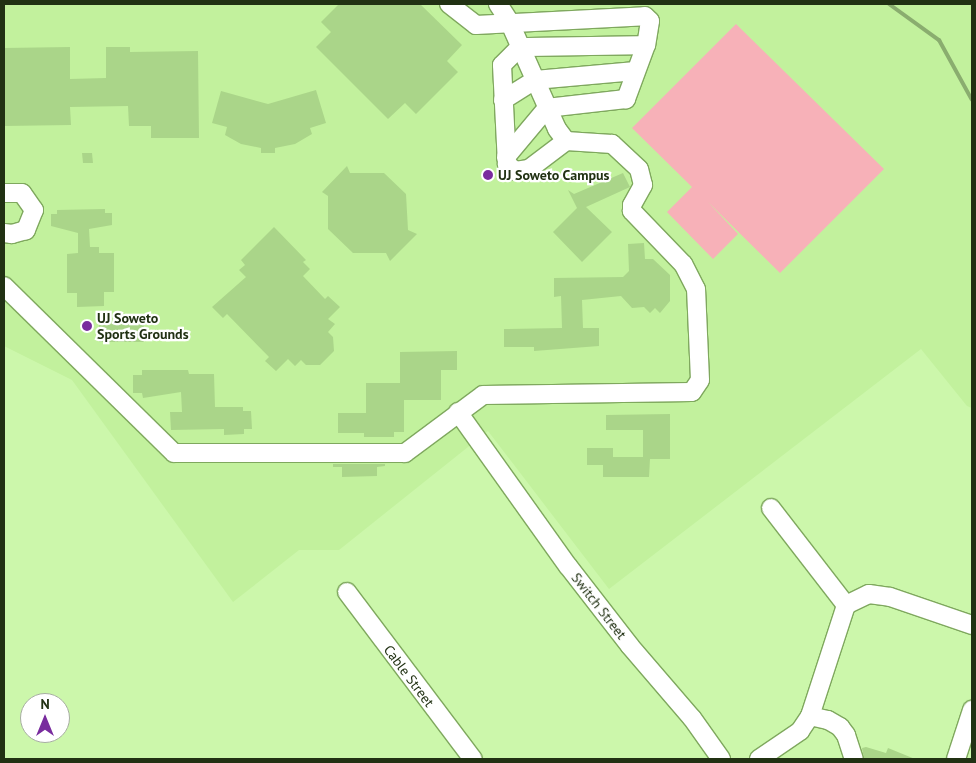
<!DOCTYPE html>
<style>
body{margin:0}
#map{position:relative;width:976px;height:763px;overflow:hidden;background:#ccf7ab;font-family:"PT Sans",sans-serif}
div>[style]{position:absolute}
.built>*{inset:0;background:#c2f19d}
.green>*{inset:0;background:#f7b1b8}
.stream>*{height:4px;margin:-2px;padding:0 2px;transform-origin:2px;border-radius:2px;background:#8aad6f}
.building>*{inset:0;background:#aad589;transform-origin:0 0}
.roads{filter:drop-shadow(1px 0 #7fa85e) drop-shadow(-1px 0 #7fa85e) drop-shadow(0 1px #7fa85e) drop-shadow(0 -1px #7fa85e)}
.minor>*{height:18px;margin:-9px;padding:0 9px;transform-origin:9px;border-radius:9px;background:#fff}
.dots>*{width:14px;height:14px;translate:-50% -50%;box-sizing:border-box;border:2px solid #fff;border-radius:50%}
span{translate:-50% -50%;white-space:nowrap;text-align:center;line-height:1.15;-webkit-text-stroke:4.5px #fff;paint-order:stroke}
.poi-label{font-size:14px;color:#213113;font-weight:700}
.left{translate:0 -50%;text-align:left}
.street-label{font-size:14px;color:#213113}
.frame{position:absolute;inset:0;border:5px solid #213113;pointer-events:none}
.north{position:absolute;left:20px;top:693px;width:50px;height:50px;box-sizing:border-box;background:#fff;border:1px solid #a6ada1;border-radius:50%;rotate:0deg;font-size:14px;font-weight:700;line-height:20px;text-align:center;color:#213113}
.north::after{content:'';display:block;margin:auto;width:18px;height:22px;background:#792c9e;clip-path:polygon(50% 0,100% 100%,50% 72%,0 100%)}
</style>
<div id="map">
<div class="built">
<div style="clip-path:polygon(4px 4px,972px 4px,972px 408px,967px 406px,921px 349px,609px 589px,488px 431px,339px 550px,299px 550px,233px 602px,72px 380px,4px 346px)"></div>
</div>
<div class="green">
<div style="clip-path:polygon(736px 24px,884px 169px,780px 273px,708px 202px,738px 234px,713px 259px,667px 212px,692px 187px,632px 128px)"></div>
</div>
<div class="stream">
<div style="left:889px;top:4px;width:62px;rotate:35.8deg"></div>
<div style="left:939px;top:40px;width:68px;rotate:61.2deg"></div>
</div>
<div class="building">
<div style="clip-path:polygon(339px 4px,420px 4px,462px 45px,447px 61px,458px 72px,416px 114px,405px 103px,388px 119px,316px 47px,331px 32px,321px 22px)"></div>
<div style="clip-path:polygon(70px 47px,70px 79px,106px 78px,106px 47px,130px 47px,130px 52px,198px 51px,199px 138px,151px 138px,151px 126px,129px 126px,128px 106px,70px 107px,71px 125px,4px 126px,4px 48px)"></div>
<div style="clip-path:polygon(316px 90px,326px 123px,310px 128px,312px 134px,295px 144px,275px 148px,275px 153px,261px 153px,261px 148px,241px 144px,225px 135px,227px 127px,212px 123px,221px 91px,268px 104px)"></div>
<div style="clip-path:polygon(82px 153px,92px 153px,93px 163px,83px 163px)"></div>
<div style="clip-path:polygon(347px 166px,350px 173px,384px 173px,406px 194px,408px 230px,417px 234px,390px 261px,386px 253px,353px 253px,328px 229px,328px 196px,322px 192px)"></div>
<div style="clip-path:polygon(623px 173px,630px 187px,586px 207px,612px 232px,582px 262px,553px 232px,577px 208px,568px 190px,574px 194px)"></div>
<div style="clip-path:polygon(105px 209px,105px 213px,112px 213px,112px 225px,89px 229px,90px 247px,99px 247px,99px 253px,114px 253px,114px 292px,104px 292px,104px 306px,77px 307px,77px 293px,67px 293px,67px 254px,78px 253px,78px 233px,51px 226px,51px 214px,57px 214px,57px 210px)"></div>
<div style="clip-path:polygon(274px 227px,306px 260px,303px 262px,310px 269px,303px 276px,325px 299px,328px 296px,340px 307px,328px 319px,335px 324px,328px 332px,333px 337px,334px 351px,320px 365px,306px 365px,301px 360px,295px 366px,288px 359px,276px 371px,265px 361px,269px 357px,227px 314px,223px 318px,212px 307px,246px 277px,239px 270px,245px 265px,241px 260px)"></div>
<div style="clip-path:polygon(644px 243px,645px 259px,653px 259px,670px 275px,670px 301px,660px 313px,655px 308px,650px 313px,644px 307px,632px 308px,621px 296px,582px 300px,583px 328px,599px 328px,599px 346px,534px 351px,534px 347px,504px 347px,504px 329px,562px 328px,561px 296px,554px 297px,554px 278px,623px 277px,629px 271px,628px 244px)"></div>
<div style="left:144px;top:323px;width:19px;height:45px;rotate:90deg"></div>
<div style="clip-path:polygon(457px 351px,457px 370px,441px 370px,441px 400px,404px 400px,404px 432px,394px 432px,394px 437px,364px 437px,364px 433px,338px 433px,338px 413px,366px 413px,366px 383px,400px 383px,400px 352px)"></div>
<div style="clip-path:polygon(142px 370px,188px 370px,189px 374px,214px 374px,215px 407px,243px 407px,243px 411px,251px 411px,252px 429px,244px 429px,244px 434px,224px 435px,224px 429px,171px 430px,170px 412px,182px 412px,181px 392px,143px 398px,142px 393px,133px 393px,133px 375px,142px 375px)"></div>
<div style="clip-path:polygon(670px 414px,670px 459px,650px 459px,649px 477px,603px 477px,603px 465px,587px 465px,587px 448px,613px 448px,613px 457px,643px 457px,643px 430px,606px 430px,606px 415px)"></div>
<div style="clip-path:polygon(333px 464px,385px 464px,385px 466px,377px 467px,377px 476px,342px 477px,342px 467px,333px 467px)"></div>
<div style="clip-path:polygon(866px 747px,886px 753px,888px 748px,915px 759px,864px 759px,862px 748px)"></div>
</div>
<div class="roads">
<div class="minor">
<div style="left:449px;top:4px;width:34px;rotate:38deg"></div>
<div style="left:476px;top:25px;width:169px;rotate:-3deg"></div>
<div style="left:645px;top:16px;width:7px;rotate:45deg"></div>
<div style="left:650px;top:21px;width:24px;rotate:99deg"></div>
<div style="left:646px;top:45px;width:58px;rotate:110.3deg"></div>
<div style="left:626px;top:99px;width:80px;rotate:173.5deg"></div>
<div style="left:547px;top:108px;width:64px;rotate:129.9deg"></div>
<div style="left:498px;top:4px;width:20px;rotate:57deg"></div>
<div style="left:509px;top:21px;width:118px;rotate:66deg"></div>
<div style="left:557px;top:129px;width:15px;rotate:53deg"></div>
<div style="left:503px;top:100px;width:38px;rotate:-32deg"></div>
<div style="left:535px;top:80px;width:101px;rotate:-5.1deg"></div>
<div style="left:4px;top:193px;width:18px"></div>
<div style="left:22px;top:193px;width:21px;rotate:55deg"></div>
<div style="left:34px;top:210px;width:22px;rotate:112deg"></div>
<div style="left:26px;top:230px;width:15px;rotate:164deg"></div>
<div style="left:12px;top:234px;width:8px;rotate:-173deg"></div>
<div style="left:4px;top:286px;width:238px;rotate:44.5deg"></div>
<div style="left:174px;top:453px;width:231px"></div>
<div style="left:405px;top:453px;width:97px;rotate:-36.6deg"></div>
<div style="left:483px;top:395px;width:209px;rotate:-0.8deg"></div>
<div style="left:692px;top:392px;width:14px;rotate:-56deg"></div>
<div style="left:700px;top:380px;width:91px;rotate:-92.5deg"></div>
<div style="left:696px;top:289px;width:28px;rotate:-117deg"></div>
<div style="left:683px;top:264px;width:74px;rotate:-133.9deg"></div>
<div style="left:632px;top:211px;width:6px;rotate:-90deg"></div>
<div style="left:632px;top:205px;width:23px;rotate:-61deg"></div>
<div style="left:643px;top:185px;width:16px;rotate:-104deg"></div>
<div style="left:639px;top:169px;width:37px;rotate:-137deg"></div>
<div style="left:612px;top:144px;width:46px;rotate:-176.3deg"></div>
<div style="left:566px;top:141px;width:46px;rotate:142.9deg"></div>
<div style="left:529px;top:169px;width:14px;rotate:172deg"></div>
<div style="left:515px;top:171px;width:11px;rotate:-139deg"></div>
<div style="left:507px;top:164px;width:99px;rotate:-92.9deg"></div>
<div style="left:502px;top:65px;width:25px;rotate:-45deg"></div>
<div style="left:520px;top:47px;width:126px;rotate:-0.9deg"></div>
<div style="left:458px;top:412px;width:189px;rotate:54.5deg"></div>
<div style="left:568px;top:566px;width:101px;rotate:52.2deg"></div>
<div style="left:630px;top:646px;width:95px;rotate:49.3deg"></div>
<div style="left:692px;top:718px;width:50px;rotate:54.7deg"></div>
<div style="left:771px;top:508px;width:123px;rotate:52.3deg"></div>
<div style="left:347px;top:592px;width:209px;rotate:53deg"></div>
<div style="left:810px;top:716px;width:18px;rotate:13deg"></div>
<div style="left:828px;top:720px;width:14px;rotate:30deg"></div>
<div style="left:840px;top:727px;width:10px;rotate:53deg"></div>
<div style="left:846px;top:735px;width:25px;rotate:72deg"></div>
<div style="left:759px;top:759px;width:50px;rotate:-34.3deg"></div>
<div style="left:800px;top:731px;width:18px;rotate:-56deg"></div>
<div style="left:810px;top:716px;width:117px;rotate:-72deg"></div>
<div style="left:846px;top:605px;width:25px;rotate:-26deg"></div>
<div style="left:869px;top:594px;width:21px;rotate:8deg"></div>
<div style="left:890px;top:597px;width:87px;rotate:18.9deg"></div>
<div style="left:956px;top:759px;width:52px;rotate:-71.9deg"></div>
</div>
</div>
<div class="dots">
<div style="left:488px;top:175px;background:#792c9e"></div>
<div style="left:87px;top:326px;background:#792c9e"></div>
</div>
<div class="poi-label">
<span class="left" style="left:498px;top:175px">UJ Soweto Campus</span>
<span class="left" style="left:97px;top:326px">UJ Soweto<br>Sports Grounds</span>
</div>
<div class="street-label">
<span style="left:599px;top:606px;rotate:52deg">Switch Street</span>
<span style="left:409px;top:676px;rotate:53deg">Cable Street</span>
</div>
<div class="frame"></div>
<div class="north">N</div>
</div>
